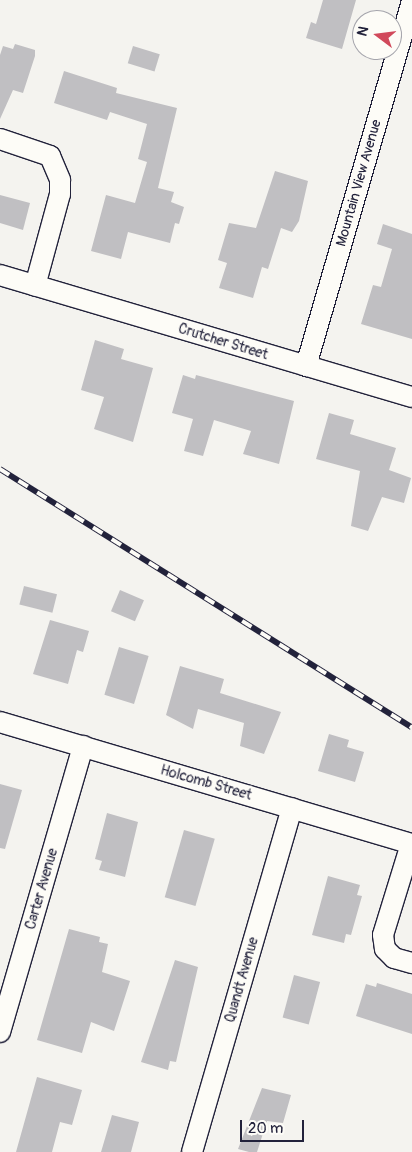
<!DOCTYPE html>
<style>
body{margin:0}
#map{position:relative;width:412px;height:1152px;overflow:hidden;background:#f4f3ef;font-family:Pangolin,sans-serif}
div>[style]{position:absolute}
.building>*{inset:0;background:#c0bfc2;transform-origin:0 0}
.roads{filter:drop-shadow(1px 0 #22223b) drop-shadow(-1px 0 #22223b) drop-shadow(0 1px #22223b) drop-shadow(0 -1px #22223b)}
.minor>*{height:20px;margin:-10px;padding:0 10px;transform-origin:10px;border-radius:10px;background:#fdfcf7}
.rail>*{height:5.5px;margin-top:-2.75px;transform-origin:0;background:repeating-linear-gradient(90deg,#fdfcf7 0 11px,#22223b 0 22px);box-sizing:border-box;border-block:1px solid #22223b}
span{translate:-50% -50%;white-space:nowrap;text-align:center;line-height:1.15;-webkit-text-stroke:5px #fdfcf7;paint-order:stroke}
.street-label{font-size:14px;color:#22223b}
.north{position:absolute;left:352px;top:10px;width:50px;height:50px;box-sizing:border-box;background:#fdfcf7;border:1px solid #a5a5ac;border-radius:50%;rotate:285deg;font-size:14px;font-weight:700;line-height:20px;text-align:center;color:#22223b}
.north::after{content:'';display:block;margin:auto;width:18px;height:22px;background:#d1495b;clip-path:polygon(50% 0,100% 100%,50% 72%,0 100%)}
.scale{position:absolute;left:240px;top:1120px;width:64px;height:22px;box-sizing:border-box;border:2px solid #22223b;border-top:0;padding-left:6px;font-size:15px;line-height:18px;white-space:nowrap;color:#22223b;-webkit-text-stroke:4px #fdfcf7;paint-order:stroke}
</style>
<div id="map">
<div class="building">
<div style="clip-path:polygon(323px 0,356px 0,342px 49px,306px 38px,311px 22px,316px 24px)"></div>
<div style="clip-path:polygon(15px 44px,35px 50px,35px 56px,23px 93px,13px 90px,0 119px,0 55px,3px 46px,13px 49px)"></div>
<div style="left:133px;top:46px;width:28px;height:18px;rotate:17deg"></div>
<div style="clip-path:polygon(64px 71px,117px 88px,116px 93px,177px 108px,158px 188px,174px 192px,171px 202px,184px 207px,179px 224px,175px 223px,170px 243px,128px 232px,121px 259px,91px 251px,106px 195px,135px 203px,147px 162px,138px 159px,147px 124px,110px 112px,107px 120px,54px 103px)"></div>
<div style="clip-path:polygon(275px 171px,308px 181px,299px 221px,292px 232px,281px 228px,268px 269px,262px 267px,253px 298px,219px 288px,227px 263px,218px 260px,229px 223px,256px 228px)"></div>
<div style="clip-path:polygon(0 195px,30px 203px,23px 230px,0 223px)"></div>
<div style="clip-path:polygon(383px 224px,412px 234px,412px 339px,361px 324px,373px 285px,381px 287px,392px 249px,377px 244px)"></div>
<div style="clip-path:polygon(95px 340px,124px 349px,121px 359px,153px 368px,133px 442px,94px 429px,104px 397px,81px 390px)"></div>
<div style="clip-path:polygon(183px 375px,195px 379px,196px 375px,294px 401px,279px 464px,243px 454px,251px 431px,214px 420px,203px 456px,184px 451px,193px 419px,172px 413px)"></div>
<div style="clip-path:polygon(329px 413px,354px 420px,350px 434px,396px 448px,389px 470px,411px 478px,404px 503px,382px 497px,368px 531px,351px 526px,360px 471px,316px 459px)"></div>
<div style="left:24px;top:586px;width:34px;height:19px;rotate:14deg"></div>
<div style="left:120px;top:590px;width:26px;height:23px;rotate:23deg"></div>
<div style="clip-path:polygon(50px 620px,89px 631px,83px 652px,77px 650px,68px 684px,33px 674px)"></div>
<div style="left:119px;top:647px;width:31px;height:50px;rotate:17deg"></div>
<div style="clip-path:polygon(180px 666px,224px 679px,220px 693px,281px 712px,264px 754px,240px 746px,244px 723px,198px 709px,193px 729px,166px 715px)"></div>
<div style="clip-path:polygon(329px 734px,349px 740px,347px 747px,364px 752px,355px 782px,318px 771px)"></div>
<div style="clip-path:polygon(0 784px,22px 790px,5px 849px,0 848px)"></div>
<div style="clip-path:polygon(107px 813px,138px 822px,125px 877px,99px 870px,102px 861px,95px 859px)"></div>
<div style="left:184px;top:830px;width:32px;height:70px;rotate:16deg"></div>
<div style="clip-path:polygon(328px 876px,360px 885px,357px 895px,362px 896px,351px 935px,346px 934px,344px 943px,312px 935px)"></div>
<div style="clip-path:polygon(69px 929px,100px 937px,99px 942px,108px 944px,102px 972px,130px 981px,114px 1031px,91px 1022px,82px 1053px,37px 1040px)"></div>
<div style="clip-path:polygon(175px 960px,198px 967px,176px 1062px,170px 1061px,168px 1070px,141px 1062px)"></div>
<div style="left:294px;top:975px;width:27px;height:44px;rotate:15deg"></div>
<div style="clip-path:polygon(377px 983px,412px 994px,412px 1034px,356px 1016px,366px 984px,376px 987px)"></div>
<div style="clip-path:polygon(37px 1077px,82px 1090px,72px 1125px,60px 1122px,52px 1152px,16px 1152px)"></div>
<div style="clip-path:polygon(262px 1088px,291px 1095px,283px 1123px,267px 1121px,257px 1152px,249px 1152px,238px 1149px)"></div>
<div style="clip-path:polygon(112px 1115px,139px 1122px,131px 1152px,101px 1152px)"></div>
</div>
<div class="roads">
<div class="minor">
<div style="left:0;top:139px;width:53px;rotate:18.8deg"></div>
<div style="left:50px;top:156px;width:26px;rotate:67deg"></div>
<div style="left:60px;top:180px;width:14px;rotate:90deg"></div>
<div style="left:60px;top:194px;width:95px;rotate:105.2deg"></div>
<div style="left:0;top:275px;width:430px;rotate:16.5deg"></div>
<div style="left:306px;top:366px;width:381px;rotate:-73.8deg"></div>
<div style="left:0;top:722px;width:430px;rotate:16.5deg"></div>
<div style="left:411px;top:844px;width:95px;rotate:107.1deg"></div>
<div style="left:383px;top:935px;width:14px;rotate:82deg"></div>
<div style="left:385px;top:949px;width:13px;rotate:45deg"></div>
<div style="left:394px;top:958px;width:19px;rotate:16deg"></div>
<div style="left:0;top:1032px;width:298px;rotate:-73.8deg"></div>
<div style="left:192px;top:1152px;width:358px;rotate:-73.8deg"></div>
</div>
</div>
<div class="rail">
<div style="left:0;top:469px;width:486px;rotate:32.1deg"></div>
</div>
<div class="street-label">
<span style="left:359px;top:183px;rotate:-74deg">Mountain View Avenue</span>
<span style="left:223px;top:342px;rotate:17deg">Crutcher Street</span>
<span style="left:206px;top:783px;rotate:16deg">Holcomb Street</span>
<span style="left:42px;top:889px;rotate:-74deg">Carter Avenue</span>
<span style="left:242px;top:980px;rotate:-74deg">Quandt Avenue</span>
</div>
<div class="north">N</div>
<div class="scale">20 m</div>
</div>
